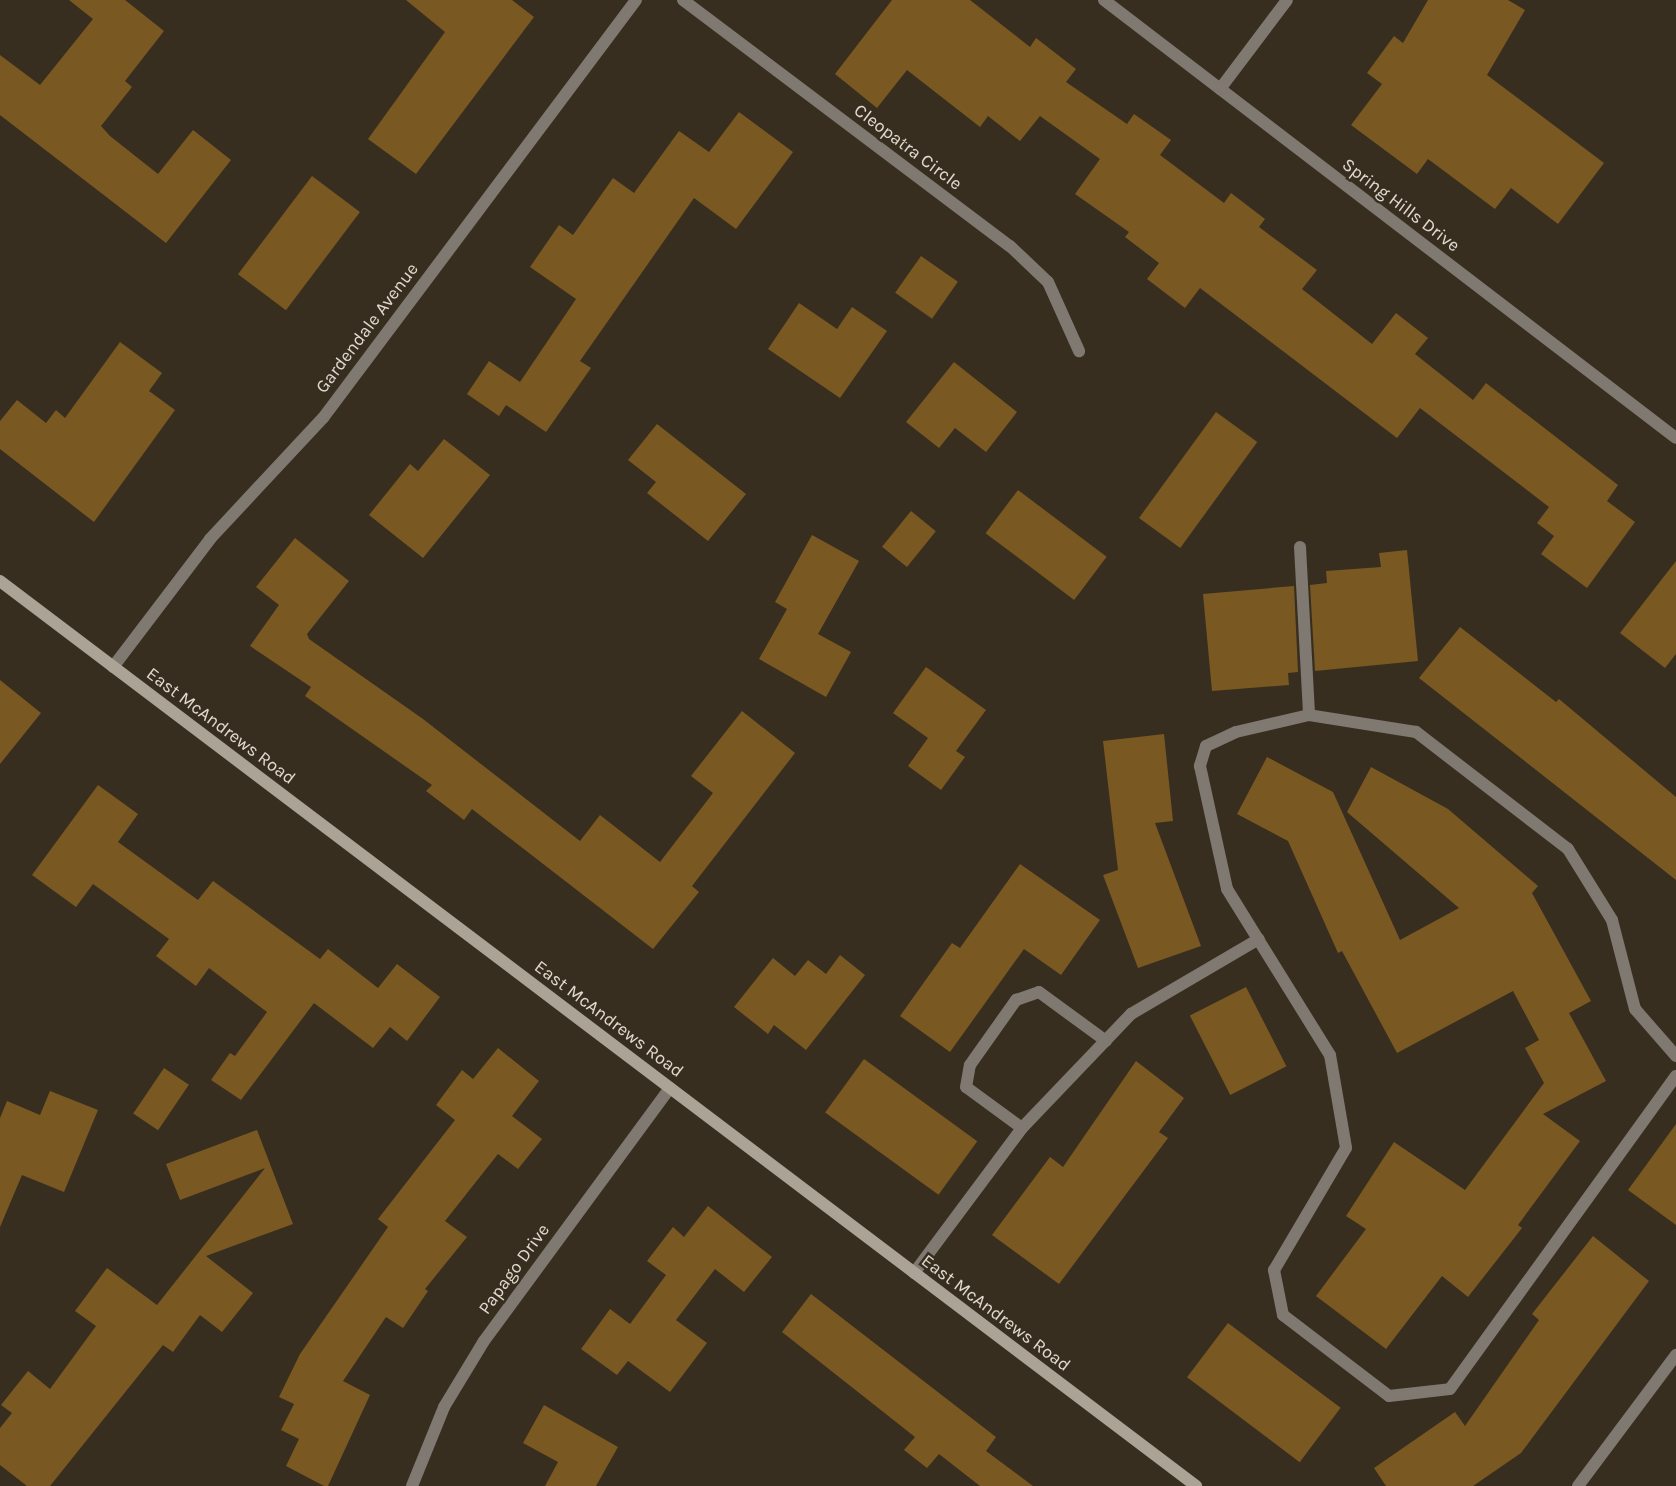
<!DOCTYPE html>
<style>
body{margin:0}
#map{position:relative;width:1676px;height:1486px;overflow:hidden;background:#382e1f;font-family:Karla,sans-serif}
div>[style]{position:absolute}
.building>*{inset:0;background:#795822;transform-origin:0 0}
.minor>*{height:12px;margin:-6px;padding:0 6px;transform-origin:6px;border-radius:6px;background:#7f7971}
.secondary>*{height:12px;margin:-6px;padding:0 6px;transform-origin:6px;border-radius:6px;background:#aba396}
span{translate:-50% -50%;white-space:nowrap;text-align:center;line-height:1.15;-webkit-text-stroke:5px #382e1f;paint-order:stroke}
.street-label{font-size:18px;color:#e1dad1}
</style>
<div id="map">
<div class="building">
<div style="clip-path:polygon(69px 0,125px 0,164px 31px,125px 81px,132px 87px,101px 126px,110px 136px,158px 174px,193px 130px,231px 160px,166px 243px,0 115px,0 55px,40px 85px,93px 19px)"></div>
<div style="clip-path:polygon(406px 0,512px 0,534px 17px,416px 174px,368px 139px,445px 32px)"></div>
<div style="clip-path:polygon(892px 0,970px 0,1030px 47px,1036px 38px,1076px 69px,1066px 82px,1127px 124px,1134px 114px,1171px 140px,1160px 155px,1224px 203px,1231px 193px,1265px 219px,1259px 227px,1317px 270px,1302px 289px,1372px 344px,1396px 313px,1428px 338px,1415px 354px,1473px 400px,1486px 383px,1618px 485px,1607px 501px,1635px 522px,1587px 588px,1541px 554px,1554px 536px,1537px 523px,1549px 507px,1420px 408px,1397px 438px,1200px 288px,1185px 308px,1147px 279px,1159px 263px,1125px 237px,1129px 232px,1075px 194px,1100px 159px,1040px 116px,1020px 141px,988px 116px,980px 127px,907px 70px,877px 108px,835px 74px)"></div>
<div style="clip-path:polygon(1428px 0,1508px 0,1525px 10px,1487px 75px,1604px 163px,1558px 224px,1511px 188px,1495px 209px,1428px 159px,1417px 174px,1351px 125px,1382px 84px,1367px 73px,1394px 36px,1403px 43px)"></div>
<div style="clip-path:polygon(739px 112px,793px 152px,736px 229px,694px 198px,580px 361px,591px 368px,546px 432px,506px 405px,499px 416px,467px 394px,489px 361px,520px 382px,576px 299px,530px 267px,559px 225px,573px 235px,613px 178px,634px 193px,679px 131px,709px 152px)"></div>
<div style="left:312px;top:176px;width:60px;height:123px;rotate:37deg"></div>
<div style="left:921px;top:256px;width:45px;height:45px;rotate:35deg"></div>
<div style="clip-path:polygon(799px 303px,837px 329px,852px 307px,887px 331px,840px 398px,768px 349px)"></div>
<div style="clip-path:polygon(120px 342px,162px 373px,149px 391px,175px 410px,94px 522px,0 449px,0 421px,17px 400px,46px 423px,56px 410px,65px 418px)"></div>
<div style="clip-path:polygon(954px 362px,1017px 412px,986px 452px,955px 428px,939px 448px,906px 422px)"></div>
<div style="left:1216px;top:412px;width:51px;height:131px;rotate:36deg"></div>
<div style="clip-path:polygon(657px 424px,746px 494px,708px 541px,647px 493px,656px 482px,628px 460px)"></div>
<div style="clip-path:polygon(444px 439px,490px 475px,423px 558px,369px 515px,410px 464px,418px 471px)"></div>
<div style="left:1018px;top:490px;width:111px;height:54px;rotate:37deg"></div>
<div style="left:911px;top:511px;width:32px;height:46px;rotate:39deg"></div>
<div style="clip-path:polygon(812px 535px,859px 561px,818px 634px,851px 652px,826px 697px,759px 659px,787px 609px,775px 602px)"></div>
<div style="clip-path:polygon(295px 538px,349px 581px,307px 634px,309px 639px,423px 719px,580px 841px,600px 815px,660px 862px,713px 793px,691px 776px,742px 711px,795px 753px,692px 886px,699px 892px,653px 949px,472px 809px,464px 820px,426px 791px,432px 785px,305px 696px,311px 687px,250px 646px,279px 605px,256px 587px)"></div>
<div style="clip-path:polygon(1407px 550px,1418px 661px,1315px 671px,1310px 585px,1327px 583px,1326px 571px,1381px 567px,1379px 553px)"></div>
<div style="clip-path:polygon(1676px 561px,1676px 654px,1665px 668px,1620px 633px)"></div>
<div style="clip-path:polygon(1294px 586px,1298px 672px,1288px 673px,1289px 685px,1212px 691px,1203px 594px)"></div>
<div style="clip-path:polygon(1460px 627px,1556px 702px,1559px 699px,1676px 797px,1676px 880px,1419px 678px)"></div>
<div style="clip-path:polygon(926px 667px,986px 710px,956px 751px,965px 757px,941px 790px,908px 766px,928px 738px,893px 713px)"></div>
<div style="clip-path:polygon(0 680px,41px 713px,0 764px)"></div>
<div style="clip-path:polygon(1164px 734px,1173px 821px,1155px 823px,1201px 946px,1138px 968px,1103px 875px,1118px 870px,1103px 741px)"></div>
<div style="clip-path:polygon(1267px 757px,1333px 792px,1400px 940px,1459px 908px,1347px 812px,1371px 767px,1448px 809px,1538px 886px,1532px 893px,1591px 1001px,1569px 1013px,1606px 1081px,1543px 1114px,1580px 1141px,1518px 1225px,1522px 1228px,1468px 1297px,1442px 1276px,1386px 1349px,1316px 1296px,1366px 1229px,1346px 1216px,1394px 1142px,1465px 1190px,1544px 1083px,1525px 1048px,1539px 1040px,1513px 991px,1397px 1053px,1342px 951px,1338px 953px,1288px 841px,1237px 814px)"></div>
<div style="clip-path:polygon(98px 785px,138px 814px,118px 842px,198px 900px,213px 881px,320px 959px,328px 949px,378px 988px,397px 964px,440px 997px,407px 1041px,390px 1027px,373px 1048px,314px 1003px,241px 1100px,211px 1080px,230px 1053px,235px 1056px,267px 1012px,209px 968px,196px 986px,156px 956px,169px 939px,93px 884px,76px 907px,32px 875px)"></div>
<div style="clip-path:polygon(1020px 864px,1100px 920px,1061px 975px,1024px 949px,950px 1052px,900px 1016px,952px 943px,960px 948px)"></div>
<div style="clip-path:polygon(840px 955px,865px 975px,806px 1050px,774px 1025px,768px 1034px,734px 1007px,773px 958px,795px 976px,808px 960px,826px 974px)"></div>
<div style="left:1246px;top:987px;width:89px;height:63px;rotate:63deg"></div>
<div style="clip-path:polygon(498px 1048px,539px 1081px,512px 1116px,542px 1139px,518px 1169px,498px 1154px,445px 1221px,467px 1237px,425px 1289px,428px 1291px,403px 1328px,386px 1317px,343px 1381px,370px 1395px,328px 1486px,324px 1486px,286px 1466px,299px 1439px,281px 1430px,294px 1404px,279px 1397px,300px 1354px,388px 1227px,378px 1219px,455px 1120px,436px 1105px,462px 1070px,473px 1079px)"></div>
<div style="left:864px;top:1059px;width:140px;height:66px;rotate:36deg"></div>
<div style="clip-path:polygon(1136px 1061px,1184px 1098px,1159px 1132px,1168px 1138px,1059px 1284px,992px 1235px,1050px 1157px,1063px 1167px)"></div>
<div style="left:164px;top:1068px;width:30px;height:55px;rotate:34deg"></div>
<div style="clip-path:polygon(50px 1091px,98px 1110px,64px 1192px,22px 1175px,0 1227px,0 1118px,7px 1101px,40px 1115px)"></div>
<div style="clip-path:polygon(1676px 1124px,1676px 1225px,1628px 1190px)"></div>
<div style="clip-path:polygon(257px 1130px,293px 1224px,206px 1256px,253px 1293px,222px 1332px,200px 1315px,173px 1352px,163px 1345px,50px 1486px,27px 1486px,0 1465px,0 1428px,12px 1413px,1px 1405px,28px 1371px,50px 1389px,96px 1326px,75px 1311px,107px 1268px,157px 1305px,265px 1168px,180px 1200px,166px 1164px)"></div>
<div style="clip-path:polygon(708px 1206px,772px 1257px,744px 1292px,715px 1269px,676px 1320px,707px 1343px,670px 1392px,628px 1361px,617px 1375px,581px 1349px,610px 1309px,630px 1324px,666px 1275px,647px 1261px,673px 1227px,684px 1237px)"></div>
<div style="clip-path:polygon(1593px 1236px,1649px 1281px,1521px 1453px,1473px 1486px,1386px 1486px,1374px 1468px,1455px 1412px,1465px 1426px,1539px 1320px,1532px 1314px)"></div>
<div style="clip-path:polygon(811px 1294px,996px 1437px,986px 1451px,1033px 1486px,980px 1486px,939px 1454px,927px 1468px,904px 1450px,915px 1437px,782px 1332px)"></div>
<div style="left:1228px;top:1323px;width:141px;height:68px;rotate:37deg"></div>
<div style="clip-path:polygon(544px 1405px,618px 1447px,596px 1486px,545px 1486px,558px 1462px,523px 1443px)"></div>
</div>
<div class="minor">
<div style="left:683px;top:0;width:409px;rotate:37deg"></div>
<div style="left:1010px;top:246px;width:52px;rotate:43.5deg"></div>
<div style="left:1048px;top:282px;width:76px;rotate:65.8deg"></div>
<div style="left:1104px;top:0;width:720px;rotate:37.44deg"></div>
<div style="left:1220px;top:89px;width:111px;rotate:-53deg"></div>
<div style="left:1300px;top:547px;width:168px;rotate:86.9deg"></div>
<div style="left:113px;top:667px;width:161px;rotate:-52.8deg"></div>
<div style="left:210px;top:539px;width:166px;rotate:-47deg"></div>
<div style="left:323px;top:418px;width:522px;rotate:-53.17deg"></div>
<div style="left:1676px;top:1056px;width:62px;rotate:-131.1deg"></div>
<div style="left:1635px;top:1009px;width:92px;rotate:-104.5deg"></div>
<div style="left:1612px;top:920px;width:84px;rotate:-121.8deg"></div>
<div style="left:1568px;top:849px;width:192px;rotate:-142.4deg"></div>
<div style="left:1416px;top:732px;width:108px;rotate:-171deg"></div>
<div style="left:1309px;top:715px;width:75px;rotate:166.9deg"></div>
<div style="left:1236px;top:732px;width:33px;rotate:155deg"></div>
<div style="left:1206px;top:746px;width:21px;rotate:107deg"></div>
<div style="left:1200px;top:766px;width:126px;rotate:77.6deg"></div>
<div style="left:1227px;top:889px;width:195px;rotate:58.2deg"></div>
<div style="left:1330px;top:1055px;width:94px;rotate:80.2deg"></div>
<div style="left:1346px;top:1148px;width:142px;rotate:120.5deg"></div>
<div style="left:1274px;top:1270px;width:46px;rotate:78.7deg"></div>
<div style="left:1283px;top:1315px;width:133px;rotate:37.4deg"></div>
<div style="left:1389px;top:1396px;width:61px;rotate:-6.5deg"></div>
<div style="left:1450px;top:1389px;width:386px;rotate:-54.2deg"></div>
<div style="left:1022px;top:1128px;width:69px;rotate:-143.8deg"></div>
<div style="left:966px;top:1087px;width:22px;rotate:-80deg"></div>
<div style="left:970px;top:1065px;width:80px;rotate:-54.7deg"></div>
<div style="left:1016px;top:1000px;width:24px;rotate:-19deg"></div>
<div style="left:1039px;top:992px;width:83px;rotate:36.2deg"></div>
<div style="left:914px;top:1273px;width:181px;rotate:-53.3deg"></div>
<div style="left:1022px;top:1128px;width:158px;rotate:-46.3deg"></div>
<div style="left:1131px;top:1014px;width:148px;rotate:-30.4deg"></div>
<div style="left:412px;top:1486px;width:85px;rotate:-67.9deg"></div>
<div style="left:444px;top:1407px;width:77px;rotate:-58.8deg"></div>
<div style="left:484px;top:1341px;width:314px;rotate:-53.7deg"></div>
<div style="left:1578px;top:1486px;width:164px;rotate:-53.2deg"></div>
</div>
<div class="secondary">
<div style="left:0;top:581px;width:1500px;rotate:37.11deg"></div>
</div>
<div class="street-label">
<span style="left:908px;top:147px;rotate:37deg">Cleopatra Circle</span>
<span style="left:1401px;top:205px;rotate:37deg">Spring Hills Drive</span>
<span style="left:367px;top:328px;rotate:-53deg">Gardendale Avenue</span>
<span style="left:221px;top:726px;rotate:37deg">East McAndrews Road</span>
<span style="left:609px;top:1019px;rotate:37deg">East McAndrews Road</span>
<span style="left:514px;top:1269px;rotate:-54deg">Papago Drive</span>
<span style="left:996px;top:1313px;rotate:37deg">East McAndrews Road</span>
</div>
</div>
